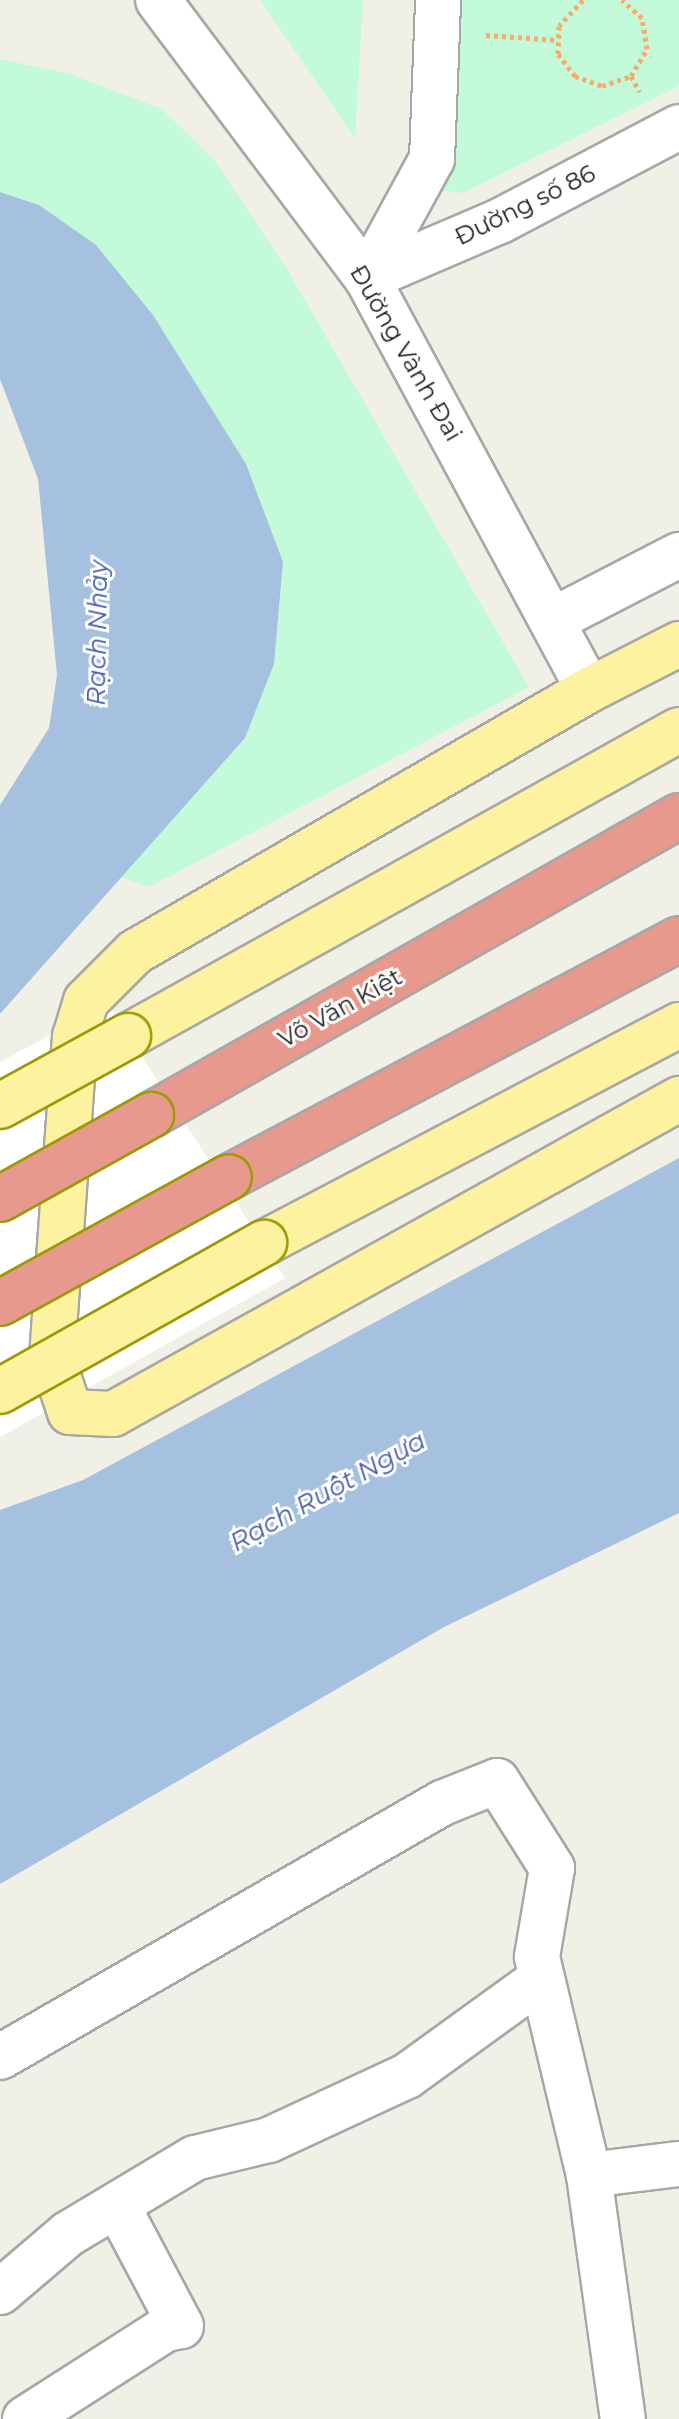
<!DOCTYPE html>
<meta charset="utf-8">
<style>
body{margin:0}
#map{position:relative;width:679px;height:2419px;overflow:hidden;background:#f1f0e6;font-family:Montserrat,sans-serif}
div>[style]{position:absolute}
.park>*{inset:0;background:#c3fad9}
.water>*{inset:0;background:#a6c0df}
.pier>*{inset:0;background:#fff}
.path>*{height:5px;margin-top:-2.5px;transform-origin:0;background:repeating-linear-gradient(90deg,#fca96c 0 4px,transparent 0 8px)}
.roads{filter:drop-shadow(2px 0 #a7a7a7) drop-shadow(-2px 0 #a7a7a7) drop-shadow(0 2px #a7a7a7) drop-shadow(0 -2px #a7a7a7)}
.minor>*{height:44px;margin:-22px;padding:0 22px;transform-origin:22px;border-radius:22px;background:#fff}
.major>*{height:44px;margin:-22px;padding:0 22px;transform-origin:22px;border-radius:22px;background:#fdf29f}
.highway>*{height:44px;margin:-22px;padding:0 22px;transform-origin:22px;border-radius:22px;background:#e8998d}
.bridges{filter:drop-shadow(2px 0 #9c9a00) drop-shadow(-2px 0 #9c9a00) drop-shadow(0 2px #9c9a00) drop-shadow(0 -2px #9c9a00)}
.major-bridge>*{height:44px;margin:-22px;padding:0 22px;transform-origin:22px;border-radius:22px;background:#fdf29f}
.highway-bridge>*{height:44px;margin:-22px;padding:0 22px;transform-origin:22px;border-radius:22px;background:#e8998d}
span{translate:-50% -50%;white-space:nowrap;text-align:center;line-height:1.15;-webkit-text-stroke:6px #fff;paint-order:stroke}
.street-label{font-size:24px;color:#202020}
.water-label{font-size:26px;color:#4a5db2;font-style:italic}
</style>
<div id="map">
<div class="park">
<div style="clip-path:polygon(260px 0,363px 0,355px 138px)"></div>
<div style="clip-path:polygon(448px 0,679px 0,679px 86px,463px 193px,439px 190px)"></div>
<div style="clip-path:polygon(0 59px,70px 74px,162px 109px,216px 162px,287px 269px,529px 687px,149px 887px,121px 877px,245px 738px,274px 664px,283px 562px,39px 205px,0 192px)"></div>
</div>
<div class="water">
<div style="clip-path:polygon(0 192px,39px 205px,96px 245px,153px 315px,246px 464px,283px 562px,274px 664px,245px 738px,0 1014px,0 805px,49px 728px,57px 675px,38px 479px,0 379px)"></div>
<div style="clip-path:polygon(679px 1158px,679px 1513px,444px 1627px,0 1884px,0 1510px,83px 1480px)"></div>
</div>
<div class="pier">
<div style="clip-path:polygon(108px 1004px,285px 1278px,0 1437px,0 1062px)"></div>
</div>
<div class="path">
<div style="left:583px;top:0;width:35px;rotate:133deg"></div>
<div style="left:559px;top:26px;width:28px;rotate:92deg"></div>
<div style="left:558px;top:54px;width:28px;rotate:52deg"></div>
<div style="left:575px;top:76px;width:29px;rotate:20deg"></div>
<div style="left:602px;top:86px;width:31px;rotate:-19deg"></div>
<div style="left:631px;top:76px;width:31px;rotate:-59deg"></div>
<div style="left:647px;top:49px;width:31px;rotate:-99deg"></div>
<div style="left:642px;top:18px;width:27px;rotate:-138deg"></div>
<div style="left:486px;top:35px;width:71px;rotate:4deg"></div>
<div style="left:631px;top:76px;width:18px;rotate:61deg"></div>
</div>
<div class="roads">
<div class="minor">
<div style="left:158px;top:0;width:348px;rotate:53.1deg"></div>
<div style="left:367px;top:278px;width:468px;rotate:61.7deg"></div>
<div style="left:367px;top:278px;width:145px;rotate:-23.2deg"></div>
<div style="left:500px;top:221px;width:202px;rotate:-27.7deg"></div>
<div style="left:367px;top:278px;width:136px;rotate:-61.4deg"></div>
<div style="left:432px;top:159px;width:159px;rotate:-87.8deg"></div>
<div style="left:553px;top:620px;width:142px;rotate:-27.3deg"></div>
<div style="left:0;top:2057px;width:510px;rotate:-29.88deg"></div>
<div style="left:442px;top:1803px;width:59px;rotate:-21.8deg"></div>
<div style="left:497px;top:1781px;width:103px;rotate:57.7deg"></div>
<div style="left:552px;top:1868px;width:90px;rotate:99.6deg"></div>
<div style="left:537px;top:1957px;width:224px;rotate:76.6deg"></div>
<div style="left:589px;top:2175px;width:246px;rotate:82.1deg"></div>
<div style="left:589px;top:2175px;width:91px;rotate:-7deg"></div>
<div style="left:0;top:2292px;width:89px;rotate:-40.5deg"></div>
<div style="left:68px;top:2234px;width:148px;rotate:-30.9deg"></div>
<div style="left:195px;top:2158px;width:76px;rotate:-13.7deg"></div>
<div style="left:269px;top:2140px;width:152px;rotate:-24.9deg"></div>
<div style="left:407px;top:2076px;width:165px;rotate:-35.9deg"></div>
<div style="left:25px;top:2419px;width:167px;rotate:-32.6deg"></div>
<div style="left:166px;top:2329px;width:15px;rotate:-11deg"></div>
<div style="left:181px;top:2326px;width:137px;rotate:-117.9deg"></div>
</div>
<div class="major">
<div style="left:679px;top:644px;width:101px;rotate:152.9deg"></div>
<div style="left:589px;top:690px;width:524px;rotate:150.01deg"></div>
<div style="left:135px;top:952px;width:69px;rotate:135deg"></div>
<div style="left:86px;top:1001px;width:37px;rotate:107deg"></div>
<div style="left:75px;top:1036px;width:323px;rotate:94.1deg"></div>
<div style="left:52px;top:1358px;width:57px;rotate:71.6deg"></div>
<div style="left:70px;top:1412px;width:43px;rotate:2.7deg"></div>
<div style="left:113px;top:1414px;width:648px;rotate:-29.1deg"></div>
<div style="left:128px;top:1036px;width:630px;rotate:-29.05deg"></div>
<div style="left:264px;top:1243px;width:469px;rotate:-27.7deg"></div>
</div>
<div class="highway">
<div style="left:151px;top:1115px;width:607px;rotate:-29.52deg"></div>
<div style="left:229px;top:1177px;width:509px;rotate:-27.87deg"></div>
</div>
</div>
<div class="bridges">
<div class="major-bridge">
<div style="left:0;top:1106px;width:146px;rotate:-28.7deg"></div>
<div style="left:0;top:1391px;width:303px;rotate:-29.3deg"></div>
</div>
<div class="highway-bridge">
<div style="left:0;top:1199px;width:173px;rotate:-29.1deg"></div>
<div style="left:0;top:1303px;width:261px;rotate:-28.8deg"></div>
</div>
</div>
<div class="street-label">
<span style="left:525px;top:205px;rotate:-26deg">Đường số 86</span>
<span style="left:406px;top:353px;rotate:60deg">Đường Vành Đai</span>
<span style="left:340px;top:1008px;rotate:-29deg">Võ Văn Kiệt</span>
</div>
<div class="water-label">
<span style="left:98px;top:633px;rotate:-89deg">Rạch Nhảy</span>
<span style="left:328px;top:1492px;rotate:-29deg">Rạch Ruột Ngựa</span>
</div>
</div>
